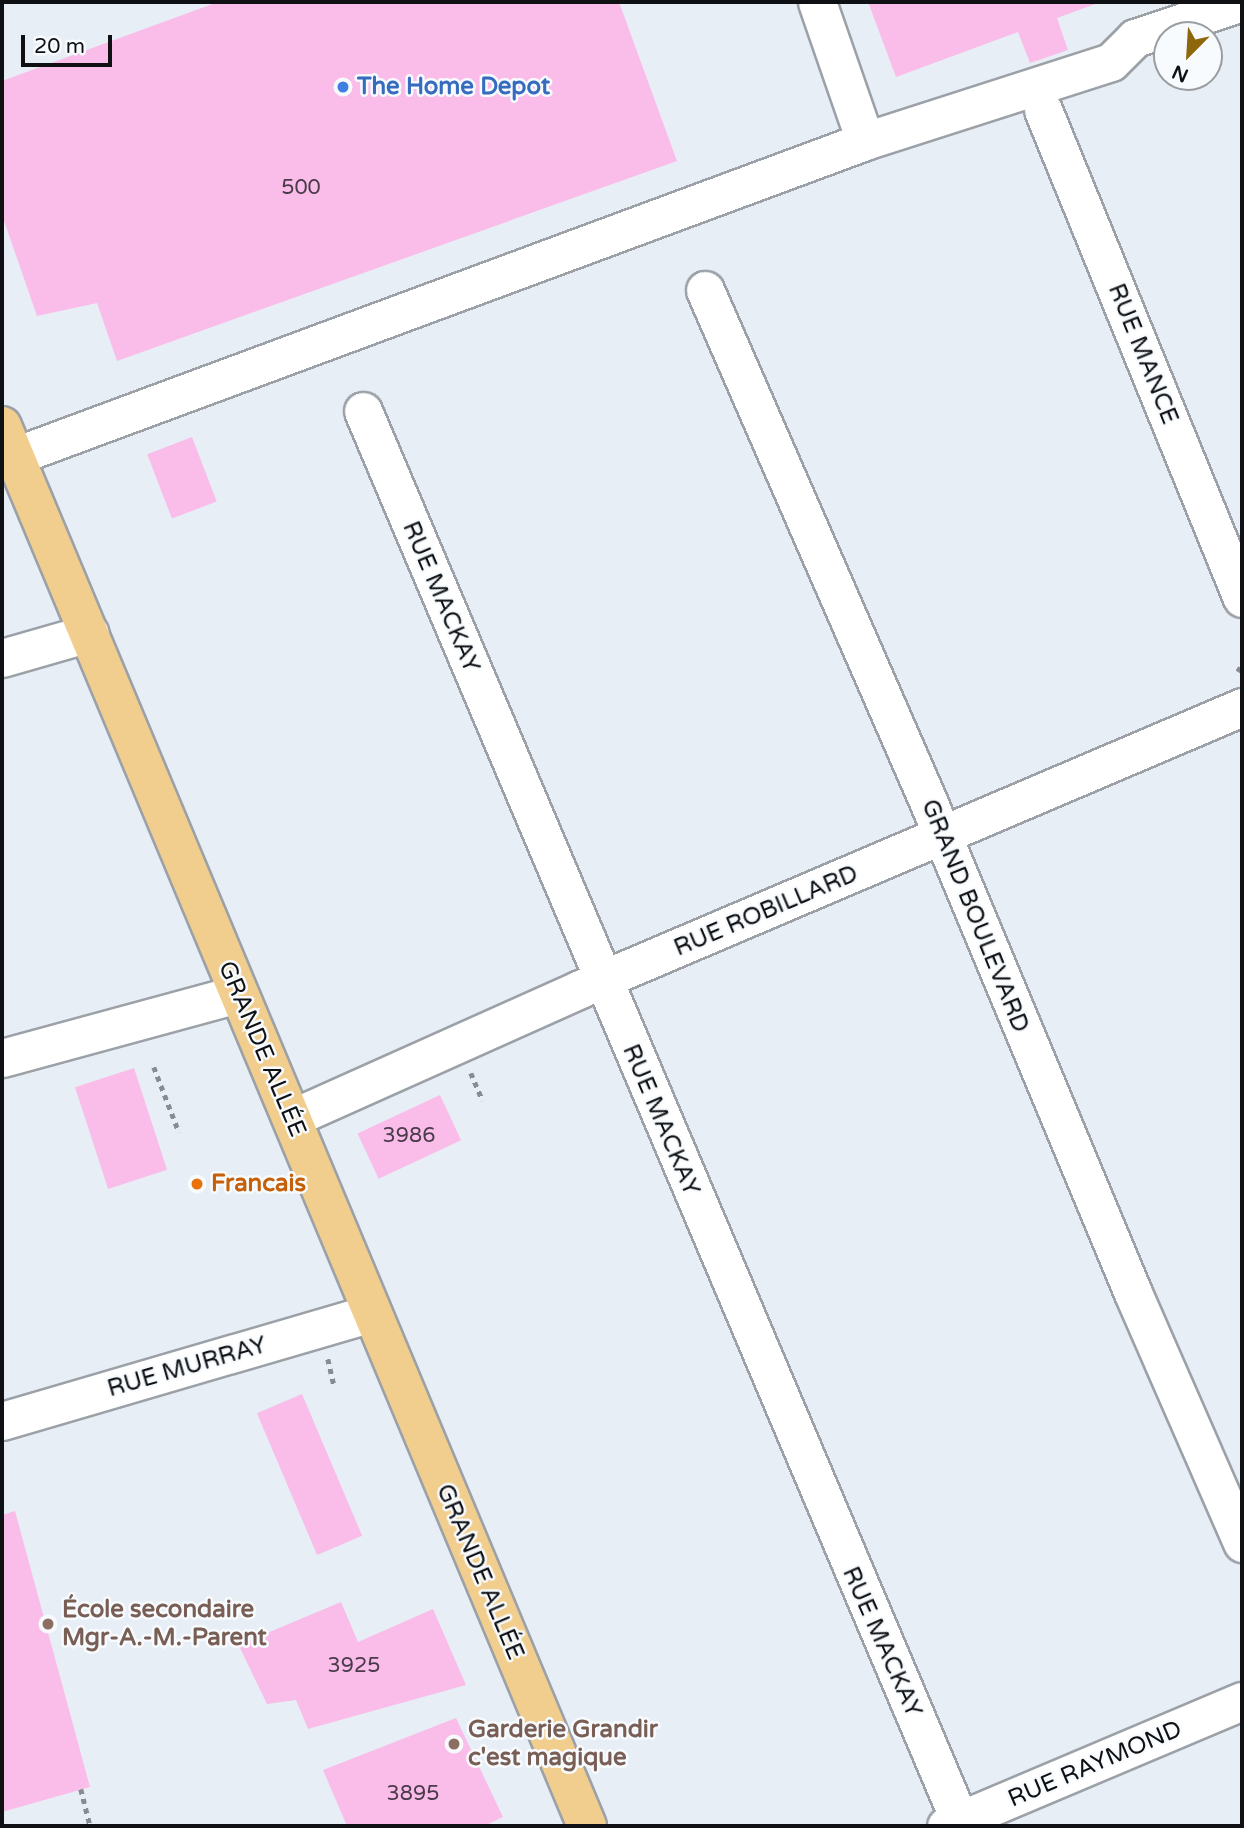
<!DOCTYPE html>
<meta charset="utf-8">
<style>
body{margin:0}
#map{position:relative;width:1244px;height:1828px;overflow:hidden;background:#e7eef5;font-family:"Varela Round",sans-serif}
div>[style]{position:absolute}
.building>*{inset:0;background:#fabdea;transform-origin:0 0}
.path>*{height:4.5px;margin-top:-2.25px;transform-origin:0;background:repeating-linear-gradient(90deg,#878c91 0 5px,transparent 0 10px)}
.roads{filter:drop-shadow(2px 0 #9ba1a7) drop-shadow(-2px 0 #9ba1a7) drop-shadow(0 2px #9ba1a7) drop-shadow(0 -2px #9ba1a7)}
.minor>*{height:37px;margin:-18.5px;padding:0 18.5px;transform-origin:18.5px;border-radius:18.5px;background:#fff}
.major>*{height:38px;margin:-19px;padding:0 19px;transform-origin:19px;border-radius:19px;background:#f2ce8e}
.dots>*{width:19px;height:19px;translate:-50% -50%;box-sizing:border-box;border:4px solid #f8fbfe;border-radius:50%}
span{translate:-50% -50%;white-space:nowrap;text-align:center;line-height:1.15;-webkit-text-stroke:5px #f8fbfe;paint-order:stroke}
.number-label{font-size:21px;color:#493b49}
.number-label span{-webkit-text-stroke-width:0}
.shop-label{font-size:24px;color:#366cbe;font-weight:700}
.left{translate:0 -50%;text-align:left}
.street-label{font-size:24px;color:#0e1013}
.food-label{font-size:24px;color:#c56008;font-weight:700}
.education-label{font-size:24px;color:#785e54;font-weight:700}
.frame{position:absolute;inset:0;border:4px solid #0e1013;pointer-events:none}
.north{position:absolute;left:1153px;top:21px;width:70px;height:70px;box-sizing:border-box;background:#f8fbfe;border:2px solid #9a9da0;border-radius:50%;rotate:204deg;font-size:19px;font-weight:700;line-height:28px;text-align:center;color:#0e1013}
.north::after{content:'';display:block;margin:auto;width:24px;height:32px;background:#8e660b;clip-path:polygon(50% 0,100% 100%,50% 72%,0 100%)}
.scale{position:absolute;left:21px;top:35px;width:91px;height:32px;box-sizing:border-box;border:4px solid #0e1013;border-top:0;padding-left:9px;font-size:21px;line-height:24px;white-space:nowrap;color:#0e1013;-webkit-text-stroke:5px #f8fbfe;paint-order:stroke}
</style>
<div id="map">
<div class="building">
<div style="clip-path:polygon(218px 2px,619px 2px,677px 161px,117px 361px,97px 303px,37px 316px,2px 215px,2px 81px)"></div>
<div style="clip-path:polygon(868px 2px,1101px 2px,1057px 18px,1068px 50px,1030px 63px,1018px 32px,896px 77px)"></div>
<div style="left:192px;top:437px;width:69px;height:48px;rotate:69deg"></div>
<div style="left:134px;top:1068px;width:107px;height:62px;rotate:72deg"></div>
<div style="left:440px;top:1095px;width:50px;height:91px;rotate:65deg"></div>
<div style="left:302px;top:1394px;width:154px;height:49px;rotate:67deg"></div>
<div style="clip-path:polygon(15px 1511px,90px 1787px,2px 1812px,2px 1515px)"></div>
<div style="clip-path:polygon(341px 1602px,358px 1642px,433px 1609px,466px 1685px,308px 1729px,296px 1700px,267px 1704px,240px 1648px,234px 1647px)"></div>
<div style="clip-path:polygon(456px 1718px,503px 1817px,484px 1826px,347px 1826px,323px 1770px)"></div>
</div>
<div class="path">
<div style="left:1237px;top:668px;width:6px;rotate:31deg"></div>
<div style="left:154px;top:1067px;width:70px;rotate:69deg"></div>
<div style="left:471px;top:1073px;width:30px;rotate:67deg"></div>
<div style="left:328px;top:1359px;width:27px;rotate:77deg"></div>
<div style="left:81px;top:1789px;width:38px;rotate:76deg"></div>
</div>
<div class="roads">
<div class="minor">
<div style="left:817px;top:2px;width:147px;rotate:70.9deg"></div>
<div style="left:1043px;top:110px;width:527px;rotate:67.82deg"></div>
<div style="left:705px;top:290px;width:558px;rotate:66.42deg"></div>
<div style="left:928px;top:801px;width:533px;rotate:67.38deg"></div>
<div style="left:1133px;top:1293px;width:273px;rotate:66.4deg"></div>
<div style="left:363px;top:411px;width:1537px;rotate:67.06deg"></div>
<div style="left:15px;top:456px;width:906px;rotate:-20.33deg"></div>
<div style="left:865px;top:141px;width:258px;rotate:-17.8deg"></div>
<div style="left:1111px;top:62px;width:34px;rotate:-45deg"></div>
<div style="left:1135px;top:38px;width:113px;rotate:-18.6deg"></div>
<div style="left:2px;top:658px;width:91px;rotate:-16deg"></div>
<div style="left:2px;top:1058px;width:244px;rotate:-15.2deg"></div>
<div style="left:292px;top:1118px;width:316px;rotate:-24.1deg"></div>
<div style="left:580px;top:989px;width:720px;rotate:-23.07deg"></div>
<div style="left:2px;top:1421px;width:385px;rotate:-16.3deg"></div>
<div style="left:946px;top:1826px;width:321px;rotate:-22.9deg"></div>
</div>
<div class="major">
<div style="left:2px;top:426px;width:1517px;rotate:67.32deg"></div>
</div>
</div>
<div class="dots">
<div style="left:343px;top:87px;background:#3f7fe0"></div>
<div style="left:197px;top:1184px;background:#e8710a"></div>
<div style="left:48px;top:1624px;background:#8d6e63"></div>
<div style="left:454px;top:1744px;background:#8d6e63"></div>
</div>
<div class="number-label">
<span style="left:301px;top:188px">500</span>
<span style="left:409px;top:1136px">3986</span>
<span style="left:354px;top:1666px">3925</span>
<span style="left:413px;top:1794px">3895</span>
</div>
<div class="shop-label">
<span class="left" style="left:357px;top:87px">The Home Depot</span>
</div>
<div class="street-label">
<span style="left:1143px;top:354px;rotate:68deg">RUE MANCE</span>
<span style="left:441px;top:597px;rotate:67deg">RUE MACKAY</span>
<span style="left:766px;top:911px;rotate:-23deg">RUE ROBILLARD</span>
<span style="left:975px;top:916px;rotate:68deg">GRAND BOULEVARD</span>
<span style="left:262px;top:1049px;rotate:67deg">GRANDE ALLÉE</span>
<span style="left:661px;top:1120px;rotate:67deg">RUE MACKAY</span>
<span style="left:187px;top:1367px;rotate:-16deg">RUE MURRAY</span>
<span style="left:480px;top:1572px;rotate:67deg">GRANDE ALLÉE</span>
<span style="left:882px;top:1642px;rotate:66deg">RUE MACKAY</span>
<span style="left:1095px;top:1764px;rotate:-23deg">RUE RAYMOND</span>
</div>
<div class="food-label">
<span class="left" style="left:211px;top:1184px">Francais</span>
</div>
<div class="education-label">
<span class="left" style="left:62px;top:1624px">École secondaire<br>Mgr-A.-M.-Parent</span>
<span class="left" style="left:468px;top:1744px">Garderie Grandir<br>c'est magique</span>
</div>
<div class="frame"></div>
<div class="north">N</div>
<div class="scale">20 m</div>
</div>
